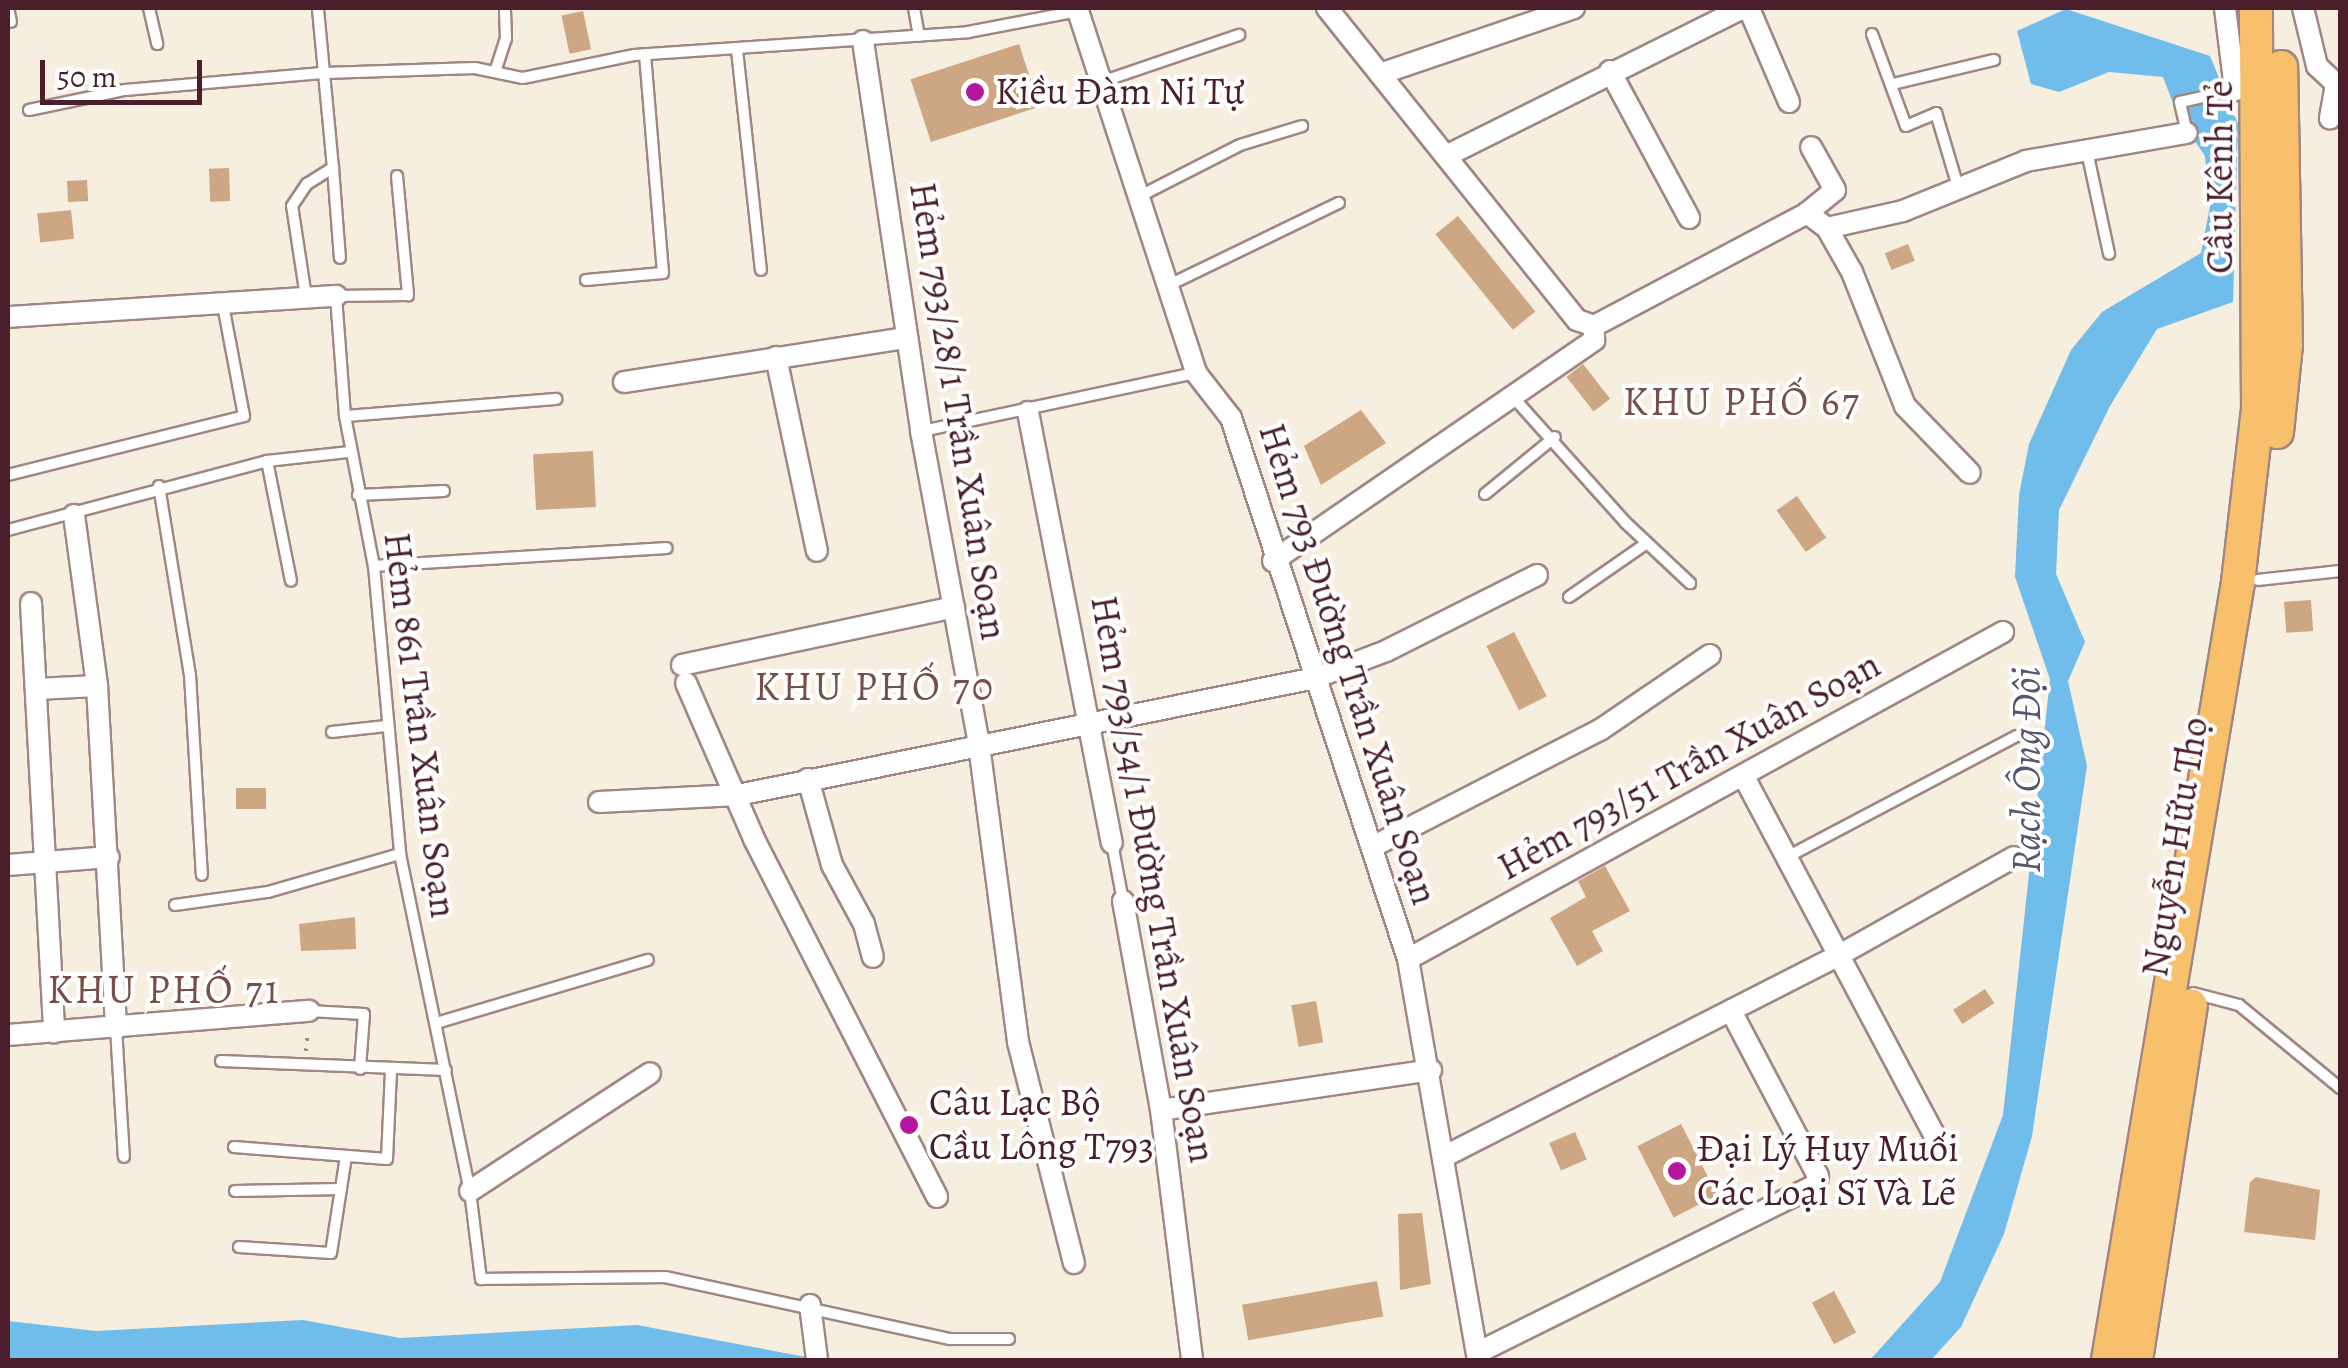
<!DOCTYPE html>
<meta charset="utf-8">
<style>
body{margin:0}
#map{position:relative;width:2348px;height:1368px;overflow:hidden;background:#f6eede;font-family:Alegreya,serif}
div>[style]{position:absolute}
.water>*{inset:0;background:#70bcea}
.building>*{inset:0;background:#cda683;transform-origin:0 0}
.path>*{height:4px;margin-top:-2px;transform-origin:0;background:repeating-linear-gradient(90deg,#a08684 0 2.5px,transparent 0 10.5px)}
.roads{filter:drop-shadow(2px 0 #a08684) drop-shadow(-2px 0 #a08684) drop-shadow(0 2px #a08684) drop-shadow(0 -2px #a08684)}
.lane>*{height:10px;margin:-5px;padding:0 5px;transform-origin:5px;border-radius:5px;background:#fff}
.street>*{height:20px;margin:-10px;padding:0 10px;transform-origin:10px;border-radius:10px;background:#fff}
.primary>*{height:32px;margin:-16px;padding:0 16px;transform-origin:16px;border-radius:16px;background:#f8bf6c}
.dots>*{width:28px;height:28px;translate:-50% -50%;box-sizing:border-box;border:5px solid #fff;border-radius:50%}
span{translate:-50% -50%;white-space:nowrap;text-align:center;line-height:1.15;-webkit-text-stroke:8px #fff;paint-order:stroke}
.poi-label{font-size:38px;color:#4a1f2b}
.left{translate:0 -50%;text-align:left}
.street-label{font-size:38px;color:#4a1f2b}
.neighbourhood-label{font-size:40px;color:#784e4a;letter-spacing:2.5px}
.water-label{font-size:40px;color:#57566e;font-style:italic}
.frame{position:absolute;inset:0;border:10px solid #4a1f2b;pointer-events:none}
.scale{position:absolute;left:40px;top:60px;width:162px;height:45px;box-sizing:border-box;border:5px solid #4a1f2b;border-top:0;padding-left:12px;font-size:30px;line-height:35px;white-space:nowrap;color:#4a1f2b;-webkit-text-stroke:8px #fff;paint-order:stroke}
</style>
<div id="map">
<div class="water">
<div style="clip-path:polygon(2066px 9px,2210px 56px,2238px 124px,2233px 302px,2157px 329px,2110px 406px,2059px 510px,2056px 574px,2085px 642px,2068px 681px,2087px 766px,2032px 1136px,2004px 1234px,1961px 1327px,1931px 1360px,1870px 1360px,1940px 1282px,2003px 1115px,2050px 679px,2015px 577px,2019px 495px,2029px 444px,2071px 350px,2102px 312px,2201px 253px,2210px 206px,2205px 156px,2178px 116px,2163px 77px,2109px 72px,2059px 92px,2031px 84px,2017px 31px)"></div>
<div style="clip-path:polygon(303px 1320px,400px 1338px,637px 1325px,822px 1360px,8px 1360px,8px 1321px,96px 1331px)"></div>
</div>
<div class="building">
<div style="left:583px;top:11px;width:39px;height:22px;rotate:78deg"></div>
<div style="left:1019px;top:44px;width:66px;height:114px;rotate:72deg"></div>
<div style="left:229px;top:168px;width:33px;height:20px;rotate:88deg"></div>
<div style="left:87px;top:180px;width:21px;height:20px;rotate:87deg"></div>
<div style="left:71px;top:210px;width:29px;height:34px;rotate:84deg"></div>
<div style="left:1458px;top:216px;width:123px;height:29px;rotate:51deg"></div>
<div style="left:1908px;top:244px;width:18px;height:25px;rotate:68deg"></div>
<div style="left:1583px;top:364px;width:44px;height:21px;rotate:52deg"></div>
<div style="clip-path:polygon(1361px 410px,1386px 443px,1321px 485px,1304px 446px)"></div>
<div style="left:593px;top:451px;width:56px;height:60px;rotate:87deg"></div>
<div style="left:1797px;top:496px;width:51px;height:25px;rotate:55deg"></div>
<div style="left:2311px;top:600px;width:31px;height:27px;rotate:86deg"></div>
<div style="left:1514px;top:632px;width:72px;height:31px;rotate:63deg"></div>
<div style="left:236px;top:788px;width:30px;height:21px"></div>
<div style="clip-path:polygon(1605px 866px,1630px 911px,1592px 931px,1603px 951px,1577px 966px,1550px 918px,1586px 897px,1578px 881px)"></div>
<div style="clip-path:polygon(355px 917px,356px 949px,301px 951px,299px 924px)"></div>
<div style="left:1985px;top:989px;width:17px;height:38px;rotate:57deg"></div>
<div style="left:1316px;top:1001px;width:42px;height:25px;rotate:80deg"></div>
<div style="left:1681px;top:1124px;width:80px;height:49px;rotate:63deg"></div>
<div style="left:1575px;top:1132px;width:30px;height:28px;rotate:67deg"></div>
<div style="clip-path:polygon(2256px 1177px,2320px 1190px,2315px 1240px,2244px 1232px,2250px 1182px)"></div>
<div style="clip-path:polygon(1422px 1213px,1431px 1284px,1400px 1290px,1398px 1214px)"></div>
<div style="left:1377px;top:1281px;width:36px;height:137px;rotate:80deg"></div>
<div style="left:1834px;top:1291px;width:47px;height:25px;rotate:62deg"></div>
</div>
<div class="path">
<div style="left:306px;top:1051px;width:21px;rotate:-85deg"></div>
</div>
<div class="roads">
<div class="lane">
<div style="left:8px;top:8px;width:14px;rotate:78deg"></div>
<div style="left:149px;top:8px;width:37px;rotate:77deg"></div>
<div style="left:914px;top:8px;width:28px;rotate:80deg"></div>
<div style="left:1872px;top:34px;width:98px;rotate:69.7deg"></div>
<div style="left:1906px;top:126px;width:33px;rotate:-23deg"></div>
<div style="left:1936px;top:113px;width:80px;rotate:73.4deg"></div>
<div style="left:737px;top:50px;width:221px;rotate:83.8deg"></div>
<div style="left:495px;top:72px;width:35px;rotate:-72deg"></div>
<div style="left:506px;top:39px;width:31px;rotate:-92deg"></div>
<div style="left:1101px;top:82px;width:146px;rotate:-18.8deg"></div>
<div style="left:1893px;top:84px;width:104px;rotate:-13.4deg"></div>
<div style="left:29px;top:110px;width:98px;rotate:-11.8deg"></div>
<div style="left:125px;top:90px;width:201px;rotate:-4.9deg"></div>
<div style="left:325px;top:73px;width:150px;rotate:-1.9deg"></div>
<div style="left:475px;top:68px;width:49px;rotate:11.8deg"></div>
<div style="left:523px;top:78px;width:113px;rotate:-11.7deg"></div>
<div style="left:634px;top:55px;width:335px;rotate:-3.9deg"></div>
<div style="left:968px;top:32px;width:112px;rotate:-10.8deg"></div>
<div style="left:2187px;top:133px;width:32px;rotate:-103deg"></div>
<div style="left:2180px;top:102px;width:56px;rotate:-12.3deg"></div>
<div style="left:2087px;top:151px;width:105px;rotate:77.9deg"></div>
<div style="left:333px;top:168px;width:90px;rotate:85.6deg"></div>
<div style="left:397px;top:176px;width:120px;rotate:84.7deg"></div>
<div style="left:408px;top:295px;width:72px;rotate:179.2deg"></div>
<div style="left:336px;top:296px;width:120px;rotate:85.7deg"></div>
<div style="left:345px;top:416px;width:153px;rotate:79.1deg"></div>
<div style="left:374px;top:566px;width:289px;rotate:84.8deg"></div>
<div style="left:400px;top:854px;width:344px;rotate:78.3deg"></div>
<div style="left:470px;top:1191px;width:89px;rotate:82.9deg"></div>
<div style="left:481px;top:1279px;width:184px;rotate:-0.6deg"></div>
<div style="left:665px;top:1277px;width:292px;rotate:12.3deg"></div>
<div style="left:950px;top:1339px;width:59px"></div>
<div style="left:1138px;top:197px;width:114px;rotate:-27deg"></div>
<div style="left:1240px;top:145px;width:65px;rotate:-17deg"></div>
<div style="left:586px;top:280px;width:77px;rotate:-5.2deg"></div>
<div style="left:663px;top:273px;width:219px;rotate:-94.7deg"></div>
<div style="left:1167px;top:286px;width:191px;rotate:-25.8deg"></div>
<div style="left:306px;top:297px;width:92px;rotate:-98.7deg"></div>
<div style="left:292px;top:206px;width:27px;rotate:-56deg"></div>
<div style="left:307px;top:184px;width:31px;rotate:-32deg"></div>
<div style="left:333px;top:168px;width:161px;rotate:-95.4deg"></div>
<div style="left:1513px;top:397px;width:169px;rotate:48.1deg"></div>
<div style="left:1626px;top:523px;width:88px;rotate:43.2deg"></div>
<div style="left:345px;top:416px;width:212px;rotate:-4.6deg"></div>
<div style="left:922px;top:431px;width:280px;rotate:-12deg"></div>
<div style="left:267px;top:461px;width:122px;rotate:78.7deg"></div>
<div style="left:8px;top:475px;width:243px;rotate:-14deg"></div>
<div style="left:244px;top:416px;width:118px;rotate:-100.7deg"></div>
<div style="left:159px;top:486px;width:192px;rotate:80.7deg"></div>
<div style="left:190px;top:675px;width:200px;rotate:86.6deg"></div>
<div style="left:1485px;top:494px;width:90px;rotate:-39.2deg"></div>
<div style="left:358px;top:495px;width:86px;rotate:-2.7deg"></div>
<div style="left:8px;top:530px;width:268px;rotate:-14.9deg"></div>
<div style="left:267px;top:461px;width:81px;rotate:-6.3deg"></div>
<div style="left:374px;top:566px;width:293px;rotate:-3.5deg"></div>
<div style="left:2258px;top:580px;width:82px;rotate:-6.3deg"></div>
<div style="left:1569px;top:597px;width:95px;rotate:-34.7deg"></div>
<div style="left:332px;top:732px;width:54px;rotate:-6.3deg"></div>
<div style="left:1112px;top:843px;width:59px;rotate:79.3deg"></div>
<div style="left:1789px;top:856px;width:258px;rotate:-27.8deg"></div>
<div style="left:175px;top:905px;width:94px;rotate:-8deg"></div>
<div style="left:268px;top:892px;width:137px;rotate:-16.1deg"></div>
<div style="left:2193px;top:993px;width:48px;rotate:14.6deg"></div>
<div style="left:2239px;top:1005px;width:131px;rotate:39.4deg"></div>
<div style="left:309px;top:1011px;width:55px;rotate:3.1deg"></div>
<div style="left:364px;top:1014px;width:55px;rotate:94.2deg"></div>
<div style="left:436px;top:1023px;width:221px;rotate:-16.6deg"></div>
<div style="left:116px;top:1028px;width:129px;rotate:86.5deg"></div>
<div style="left:221px;top:1061px;width:225px;rotate:2.3deg"></div>
<div style="left:234px;top:1147px;width:153px;rotate:4.5deg"></div>
<div style="left:387px;top:1159px;width:89px;rotate:-87.4deg"></div>
<div style="left:235px;top:1191px;width:106px;rotate:-1.1deg"></div>
<div style="left:239px;top:1247px;width:92px;rotate:3.7deg"></div>
<div style="left:331px;top:1253px;width:98px;rotate:-81.2deg"></div>
</div>
<div class="street">
<div style="left:1077px;top:8px;width:384px;rotate:71.9deg"></div>
<div style="left:1196px;top:373px;width:57px;rotate:52.1deg"></div>
<div style="left:1231px;top:418px;width:569px;rotate:71.88deg"></div>
<div style="left:1408px;top:959px;width:407px;rotate:80.1deg"></div>
<div style="left:1327px;top:8px;width:400px;rotate:51.3deg"></div>
<div style="left:1577px;top:320px;width:18px;rotate:19deg"></div>
<div style="left:1594px;top:326px;width:241px;rotate:-27.9deg"></div>
<div style="left:1807px;top:213px;width:25px;rotate:37deg"></div>
<div style="left:1827px;top:228px;width:51px;rotate:60.4deg"></div>
<div style="left:1852px;top:272px;width:144px;rotate:68.4deg"></div>
<div style="left:1905px;top:406px;width:93px;rotate:45.9deg"></div>
<div style="left:2225px;top:8px;width:83px;rotate:83deg"></div>
<div style="left:2303px;top:8px;width:60px;rotate:76.4deg"></div>
<div style="left:2317px;top:66px;width:26px;rotate:43deg"></div>
<div style="left:2336px;top:84px;width:35px;rotate:100deg"></div>
<div style="left:863px;top:41px;width:394px;rotate:81.5deg"></div>
<div style="left:921px;top:431px;width:319px;rotate:79.5deg"></div>
<div style="left:979px;top:745px;width:300px;rotate:82.5deg"></div>
<div style="left:1018px;top:1042px;width:228px;rotate:75.8deg"></div>
<div style="left:1610px;top:71px;width:167px;rotate:61.7deg"></div>
<div style="left:1380px;top:74px;width:205px;rotate:-18.8deg"></div>
<div style="left:1448px;top:155px;width:327px;rotate:-26.5deg"></div>
<div style="left:1741px;top:9px;width:9px;rotate:13deg"></div>
<div style="left:1750px;top:11px;width:99px;rotate:66.8deg"></div>
<div style="left:1807px;top:213px;width:36px;rotate:-39deg"></div>
<div style="left:1835px;top:190px;width:49px;rotate:-119.2deg"></div>
<div style="left:1827px;top:228px;width:78px;rotate:-12.6deg"></div>
<div style="left:1903px;top:211px;width:133px;rotate:-22.1deg"></div>
<div style="left:2026px;top:161px;width:163px;rotate:-9.9deg"></div>
<div style="left:8px;top:317px;width:329px;rotate:-3.7deg"></div>
<div style="left:776px;top:357px;width:198px;rotate:78.1deg"></div>
<div style="left:624px;top:382px;width:285px;rotate:-8.9deg"></div>
<div style="left:1028px;top:412px;width:439px;rotate:79deg"></div>
<div style="left:74px;top:515px;width:173px;rotate:82.3deg"></div>
<div style="left:97px;top:686px;width:343px;rotate:86.8deg"></div>
<div style="left:1273px;top:561px;width:390px;rotate:-34.5deg"></div>
<div style="left:1594px;top:340px;width:14px;rotate:-90deg"></div>
<div style="left:31px;top:603px;width:430px;rotate:86.9deg"></div>
<div style="left:682px;top:665px;width:278px;rotate:-12deg"></div>
<div style="left:686px;top:683px;width:170px;rotate:66.4deg"></div>
<div style="left:754px;top:839px;width:402px;rotate:62.9deg"></div>
<div style="left:36px;top:689px;width:61px;rotate:-2.8deg"></div>
<div style="left:1744px;top:777px;width:421px;rotate:62deg"></div>
<div style="left:808px;top:779px;width:89px;rotate:74.4deg"></div>
<div style="left:832px;top:865px;width:67px;rotate:61.5deg"></div>
<div style="left:864px;top:924px;width:34px;rotate:75deg"></div>
<div style="left:599px;top:802px;width:139px;rotate:-2.9deg"></div>
<div style="left:738px;top:795px;width:589px;rotate:-11.46deg"></div>
<div style="left:1315px;top:678px;width:76px;rotate:-20.8deg"></div>
<div style="left:1386px;top:651px;width:169px;rotate:-26.7deg"></div>
<div style="left:1372px;top:847px;width:256px;rotate:-27.2deg"></div>
<div style="left:1600px;top:730px;width:133px;rotate:-34.3deg"></div>
<div style="left:8px;top:865px;width:101px;rotate:-4.5deg"></div>
<div style="left:1123px;top:901px;width:212px;rotate:79.7deg"></div>
<div style="left:1161px;top:1110px;width:252px;rotate:82.9deg"></div>
<div style="left:1408px;top:959px;width:679px;rotate:-28.79deg"></div>
<div style="left:8px;top:1035px;width:302px;rotate:-4.6deg"></div>
<div style="left:1161px;top:1110px;width:273px;rotate:-8.4deg"></div>
<div style="left:1447px;top:1155px;width:445px;rotate:-27deg"></div>
<div style="left:1843px;top:953px;width:196px;rotate:-29.3deg"></div>
<div style="left:470px;top:1191px;width:215px;rotate:-33.2deg"></div>
<div style="left:810px;top:1305px;width:55px;rotate:82.7deg"></div>
<div style="left:1477px;top:1353px;width:378px;rotate:-26.4deg"></div>
<div style="left:1816px;top:1185px;width:9px;rotate:-77deg"></div>
<div style="left:1818px;top:1176px;width:187px;rotate:-117.8deg"></div>
</div>
<div class="primary">
<div style="left:2277px;top:432px;width:87px;rotate:-84.1deg"></div>
<div style="left:2286px;top:345px;width:278px;rotate:-91deg"></div>
<div style="left:2108px;top:1360px;width:789px;rotate:-80.51deg"></div>
<div style="left:2238px;top:582px;width:174px;rotate:-83.4deg"></div>
<div style="left:2258px;top:409px;width:401px;rotate:-90.3deg"></div>
<div style="left:2136px;top:1360px;width:359px;rotate:-81.2deg"></div>
</div>
</div>
<div class="dots">
<div style="left:975px;top:92px;background:#b5179e"></div>
<div style="left:909px;top:1125px;background:#b5179e"></div>
<div style="left:1677px;top:1171px;background:#b5179e"></div>
</div>
<div class="poi-label">
<span class="left" style="left:995px;top:92px">Kiều Đàm Ni Tự</span>
<span class="left" style="left:929px;top:1125px">Câu Lạc Bộ<br>Cầu Lông T793</span>
<span class="left" style="left:1697px;top:1171px">Đại Lý Huy Muối<br>Các Loại Sĩ Và Lẽ</span>
</div>
<div class="street-label">
<span style="left:2220px;top:177px;rotate:-90deg">Cầu Kênh Tẻ</span>
<span style="left:958px;top:411px;rotate:81deg">Hẻm 793/28/1 Trần Xuân Soạn</span>
<span style="left:1348px;top:664px;rotate:72deg">Hẻm 793 Đường Trần Xuân Soạn</span>
<span style="left:420px;top:725px;rotate:83deg">Hẻm 861 Trần Xuân Soạn</span>
<span style="left:1689px;top:766px;rotate:-29deg">Hẻm 793/51 Trần Xuân Soạn</span>
<span style="left:2175px;top:847px;rotate:-81deg">Nguyễn Hữu Thọ</span>
<span style="left:1153px;top:879px;rotate:80deg">Hẻm 793/54/1 Đường Trần Xuân Soạn</span>
</div>
<div class="neighbourhood-label">
<span style="left:1742px;top:402px">KHU PHỐ 67</span>
<span style="left:875px;top:687px">KHU PHỐ 70</span>
<span style="left:164px;top:990px">KHU PHỐ 71</span>
</div>
<div class="water-label">
<span style="left:2027px;top:770px;rotate:-90deg">Rạch Ông Đội</span>
</div>
<div class="frame"></div>
<div class="scale">50 m</div>
</div>
